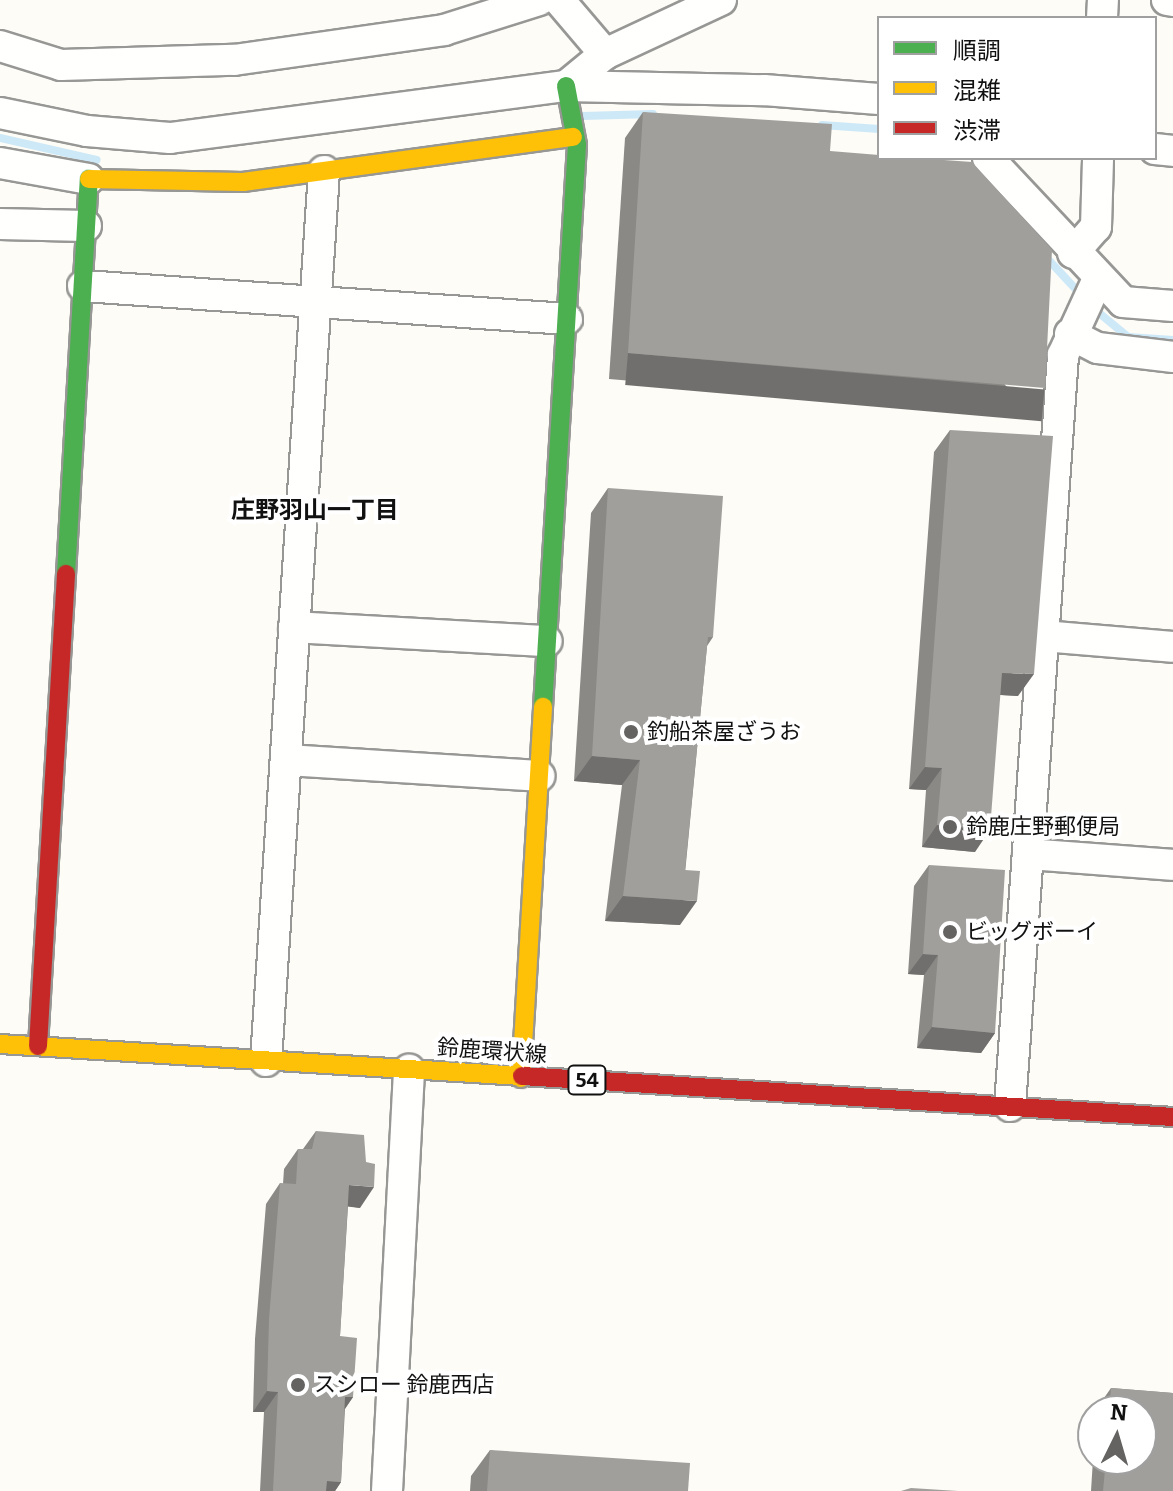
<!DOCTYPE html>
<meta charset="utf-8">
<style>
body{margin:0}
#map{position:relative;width:1173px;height:1491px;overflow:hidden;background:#fdfcf7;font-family:Bitter,"Noto Sans JP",serif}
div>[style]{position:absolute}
.stream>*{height:8px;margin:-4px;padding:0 4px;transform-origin:4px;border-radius:4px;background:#cde8f7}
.roads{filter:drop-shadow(2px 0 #979795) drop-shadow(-2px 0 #979795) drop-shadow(0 2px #979795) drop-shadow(0 -2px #979795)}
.street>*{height:30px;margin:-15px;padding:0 15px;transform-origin:15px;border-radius:15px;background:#fffffe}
.fast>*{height:18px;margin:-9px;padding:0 9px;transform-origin:9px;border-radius:9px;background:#4caf50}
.slow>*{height:18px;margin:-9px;padding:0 9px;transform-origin:9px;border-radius:9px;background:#ffc107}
.jam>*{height:18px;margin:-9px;padding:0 9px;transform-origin:9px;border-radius:9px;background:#c62828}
.wall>*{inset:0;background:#8a8986}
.shaded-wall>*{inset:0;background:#716f6d;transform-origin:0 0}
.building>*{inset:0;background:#a19f9c}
.dots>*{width:22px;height:22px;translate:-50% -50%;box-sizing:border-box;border:4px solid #fff;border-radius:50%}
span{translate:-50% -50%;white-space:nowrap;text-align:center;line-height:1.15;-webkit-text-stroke:8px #fff;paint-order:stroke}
.shield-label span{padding:2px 6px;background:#fff;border:2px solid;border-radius:6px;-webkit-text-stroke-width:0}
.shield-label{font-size:20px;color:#111;font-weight:700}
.poi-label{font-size:22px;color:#111}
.left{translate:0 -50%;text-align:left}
.street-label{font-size:22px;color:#111}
.neighbourhood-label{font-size:24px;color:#111;font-weight:700}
.legend{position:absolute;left:877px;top:16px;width:280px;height:144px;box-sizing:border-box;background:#fff;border:2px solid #a0a0a0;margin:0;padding:10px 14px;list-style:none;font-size:24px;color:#111}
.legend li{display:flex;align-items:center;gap:16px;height:40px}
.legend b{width:40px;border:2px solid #a0a0a0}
.north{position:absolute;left:1077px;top:1395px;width:80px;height:80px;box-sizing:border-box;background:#fff;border:2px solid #a0a0a0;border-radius:50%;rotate:5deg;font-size:22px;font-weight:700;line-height:32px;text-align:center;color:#111}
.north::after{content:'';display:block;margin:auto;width:28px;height:36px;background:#646362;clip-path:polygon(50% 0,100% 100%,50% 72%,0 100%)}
</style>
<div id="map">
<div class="stream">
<div style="left:583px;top:116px;width:70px;rotate:-1.6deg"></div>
<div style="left:822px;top:125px;width:57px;rotate:4deg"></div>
<div style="left:0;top:138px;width:99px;rotate:12.8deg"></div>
<div style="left:1044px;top:255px;width:59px;rotate:47.1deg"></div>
<div style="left:1093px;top:308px;width:45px;rotate:39.6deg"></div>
<div style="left:1128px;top:337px;width:45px;rotate:3.8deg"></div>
</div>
<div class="roads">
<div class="street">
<div style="left:559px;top:0;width:71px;rotate:49.6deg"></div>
<div style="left:1167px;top:0;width:6px;rotate:9deg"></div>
<div style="left:1102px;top:18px;width:18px;rotate:-87deg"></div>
<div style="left:0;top:46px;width:64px;rotate:17.3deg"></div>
<div style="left:61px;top:65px;width:173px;rotate:-1.7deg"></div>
<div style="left:234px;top:60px;width:212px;rotate:-8.1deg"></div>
<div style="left:444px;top:30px;width:100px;rotate:-17.5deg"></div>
<div style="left:566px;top:86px;width:50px;rotate:-39.4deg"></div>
<div style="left:605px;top:54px;width:128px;rotate:-25deg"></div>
<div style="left:0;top:113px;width:89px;rotate:11.7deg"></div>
<div style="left:87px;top:131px;width:83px;rotate:4.8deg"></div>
<div style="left:170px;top:138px;width:399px;rotate:-7.5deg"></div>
<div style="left:566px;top:86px;width:198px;rotate:1.2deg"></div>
<div style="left:764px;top:90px;width:115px;rotate:4.5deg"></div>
<div style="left:1155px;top:149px;width:18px;rotate:6deg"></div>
<div style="left:988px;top:158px;width:197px;rotate:46.8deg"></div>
<div style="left:1123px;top:302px;width:50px;rotate:4.6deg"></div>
<div style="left:0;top:163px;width:90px;rotate:10.2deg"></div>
<div style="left:0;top:224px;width:86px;rotate:1.3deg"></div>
<div style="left:1073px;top:253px;width:35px;rotate:-49deg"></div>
<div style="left:1096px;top:227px;width:69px;rotate:-88.3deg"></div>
<div style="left:83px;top:286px;width:485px;rotate:3.9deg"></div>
<div style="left:1070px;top:334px;width:31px;rotate:27deg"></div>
<div style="left:1098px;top:348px;width:76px;rotate:6.8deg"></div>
<div style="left:294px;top:627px;width:253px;rotate:3.2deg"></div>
<div style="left:1043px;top:636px;width:130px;rotate:4.8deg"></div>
<div style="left:286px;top:760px;width:254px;rotate:3.6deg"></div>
<div style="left:1028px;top:854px;width:145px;rotate:4.3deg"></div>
<div style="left:266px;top:1061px;width:892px;rotate:-86.27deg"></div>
<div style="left:1010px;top:1106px;width:753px;rotate:-85.96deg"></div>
<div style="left:1063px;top:355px;width:84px;rotate:-65.3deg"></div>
<div style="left:387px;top:1491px;width:422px;rotate:-87deg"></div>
</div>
<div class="fast">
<div style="left:66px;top:574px;width:396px;rotate:-86.7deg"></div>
<div style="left:543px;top:707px;width:563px;rotate:-86.54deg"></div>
<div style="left:577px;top:145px;width:60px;rotate:-100.6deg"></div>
</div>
<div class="slow">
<div style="left:89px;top:179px;width:154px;rotate:1.1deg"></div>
<div style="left:243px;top:182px;width:333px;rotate:-7.8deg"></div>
<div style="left:0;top:1044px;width:523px;rotate:3.51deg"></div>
<div style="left:521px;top:1078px;width:372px;rotate:-86.6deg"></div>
</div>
<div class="jam">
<div style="left:38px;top:1046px;width:473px;rotate:-86.6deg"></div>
<div style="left:522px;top:1076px;width:652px;rotate:3.6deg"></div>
</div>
</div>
<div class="wall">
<div style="clip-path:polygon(643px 112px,830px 151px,1027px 414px,609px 379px,625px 138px)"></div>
<div style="clip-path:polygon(950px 430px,1018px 696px,1000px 695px,975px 852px,922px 847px,926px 790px,909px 789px,934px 452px)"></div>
<div style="clip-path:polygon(608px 488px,713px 637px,707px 646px,680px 925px,605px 921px,622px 785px,574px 781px,591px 513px)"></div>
<div style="clip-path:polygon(929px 865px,995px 1033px,981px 1053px,917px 1048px,924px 975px,908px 974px,914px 886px)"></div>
<div style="clip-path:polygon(316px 1131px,360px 1208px,348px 1206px,340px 1336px,353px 1397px,345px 1409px,341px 1482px,335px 1491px,260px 1491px,264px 1412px,253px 1412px,255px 1339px,266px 1204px,280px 1183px,283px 1184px,284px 1169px,298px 1149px,303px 1149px)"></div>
<div style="clip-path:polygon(1111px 1388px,1173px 1393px,1173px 1491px,1091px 1491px,1093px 1459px,1141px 1459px,1141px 1411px,1097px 1411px,1097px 1408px)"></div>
<div style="clip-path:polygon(490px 1450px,688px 1491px,470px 1491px,471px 1476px)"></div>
</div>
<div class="shaded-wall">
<div style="left:628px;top:353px;width:418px;height:32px;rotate:5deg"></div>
<div style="clip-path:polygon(1002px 673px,1034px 674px,1018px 696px,986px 694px)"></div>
<div style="clip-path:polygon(592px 756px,640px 760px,622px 785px,574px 781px)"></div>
<div style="clip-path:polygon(925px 767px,942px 768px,926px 790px,909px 789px)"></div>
<div style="clip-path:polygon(937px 825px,990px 830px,975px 852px,922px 847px)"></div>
<div style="clip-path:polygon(623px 896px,697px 901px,680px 925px,605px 921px)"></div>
<div style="clip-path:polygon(923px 954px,938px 955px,924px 975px,908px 974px)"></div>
<div style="clip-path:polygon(932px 1027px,995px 1033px,981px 1053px,917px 1048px)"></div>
<div style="clip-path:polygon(349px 1185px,374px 1187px,360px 1208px,335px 1205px)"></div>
<div style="clip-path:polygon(267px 1391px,278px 1392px,264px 1412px,253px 1412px)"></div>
<div style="clip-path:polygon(345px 1397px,353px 1397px,339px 1417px)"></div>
<div style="clip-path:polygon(327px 1481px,341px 1482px,335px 1491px,320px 1491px)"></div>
</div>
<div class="building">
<div style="clip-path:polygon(643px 112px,832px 124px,830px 151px,879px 155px,879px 158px,916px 158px,972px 162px,1052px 250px,1045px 388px,628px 353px)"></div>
<div style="clip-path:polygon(950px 430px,1053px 436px,1034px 674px,1002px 673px,990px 830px,937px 825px,942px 768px,925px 767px)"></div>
<div style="clip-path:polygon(608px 488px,723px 496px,713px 637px,708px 637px,685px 870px,700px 871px,697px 901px,623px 896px,640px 760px,592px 756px)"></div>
<div style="clip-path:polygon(929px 865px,1005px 870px,995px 1033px,932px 1027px,938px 955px,923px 954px)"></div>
<div style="clip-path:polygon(316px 1131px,364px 1135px,366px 1162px,375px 1164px,374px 1187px,349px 1185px,340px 1336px,357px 1338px,353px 1397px,345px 1397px,341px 1482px,327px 1481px,326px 1491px,273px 1491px,278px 1392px,267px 1391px,269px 1319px,280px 1183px,296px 1184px,298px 1149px,312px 1149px)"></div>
<div style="clip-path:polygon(1111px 1388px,1173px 1393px,1173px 1491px,1103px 1491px,1106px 1459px,1141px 1459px,1141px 1411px,1109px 1411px)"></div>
<div style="clip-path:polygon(490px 1450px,690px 1463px,688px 1491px,487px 1491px)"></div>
<div style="clip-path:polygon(911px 1488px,958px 1491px,901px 1491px)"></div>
</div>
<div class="dots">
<div style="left:631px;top:732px;background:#646362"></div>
<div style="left:950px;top:827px;background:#646362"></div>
<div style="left:950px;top:932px;background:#646362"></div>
<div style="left:298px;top:1385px;background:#646362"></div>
</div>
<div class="shield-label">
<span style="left:587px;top:1080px">54</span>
</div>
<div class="poi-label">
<span class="left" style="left:647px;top:732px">釣船茶屋ざうお</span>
<span class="left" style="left:966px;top:827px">鈴鹿庄野郵便局</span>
<span class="left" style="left:966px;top:932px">ビッグボーイ</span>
<span class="left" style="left:314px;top:1385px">スシロー 鈴鹿西店</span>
</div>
<div class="street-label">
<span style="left:492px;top:1051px;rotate:4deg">鈴鹿環状線</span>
</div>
<div class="neighbourhood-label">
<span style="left:315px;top:511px">庄野羽山一丁目</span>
</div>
<ul class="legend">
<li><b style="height:10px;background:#4caf50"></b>順調</li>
<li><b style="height:10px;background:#ffc107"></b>混雑</li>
<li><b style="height:10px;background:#c62828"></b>渋滞</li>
</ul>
<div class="north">N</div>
</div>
